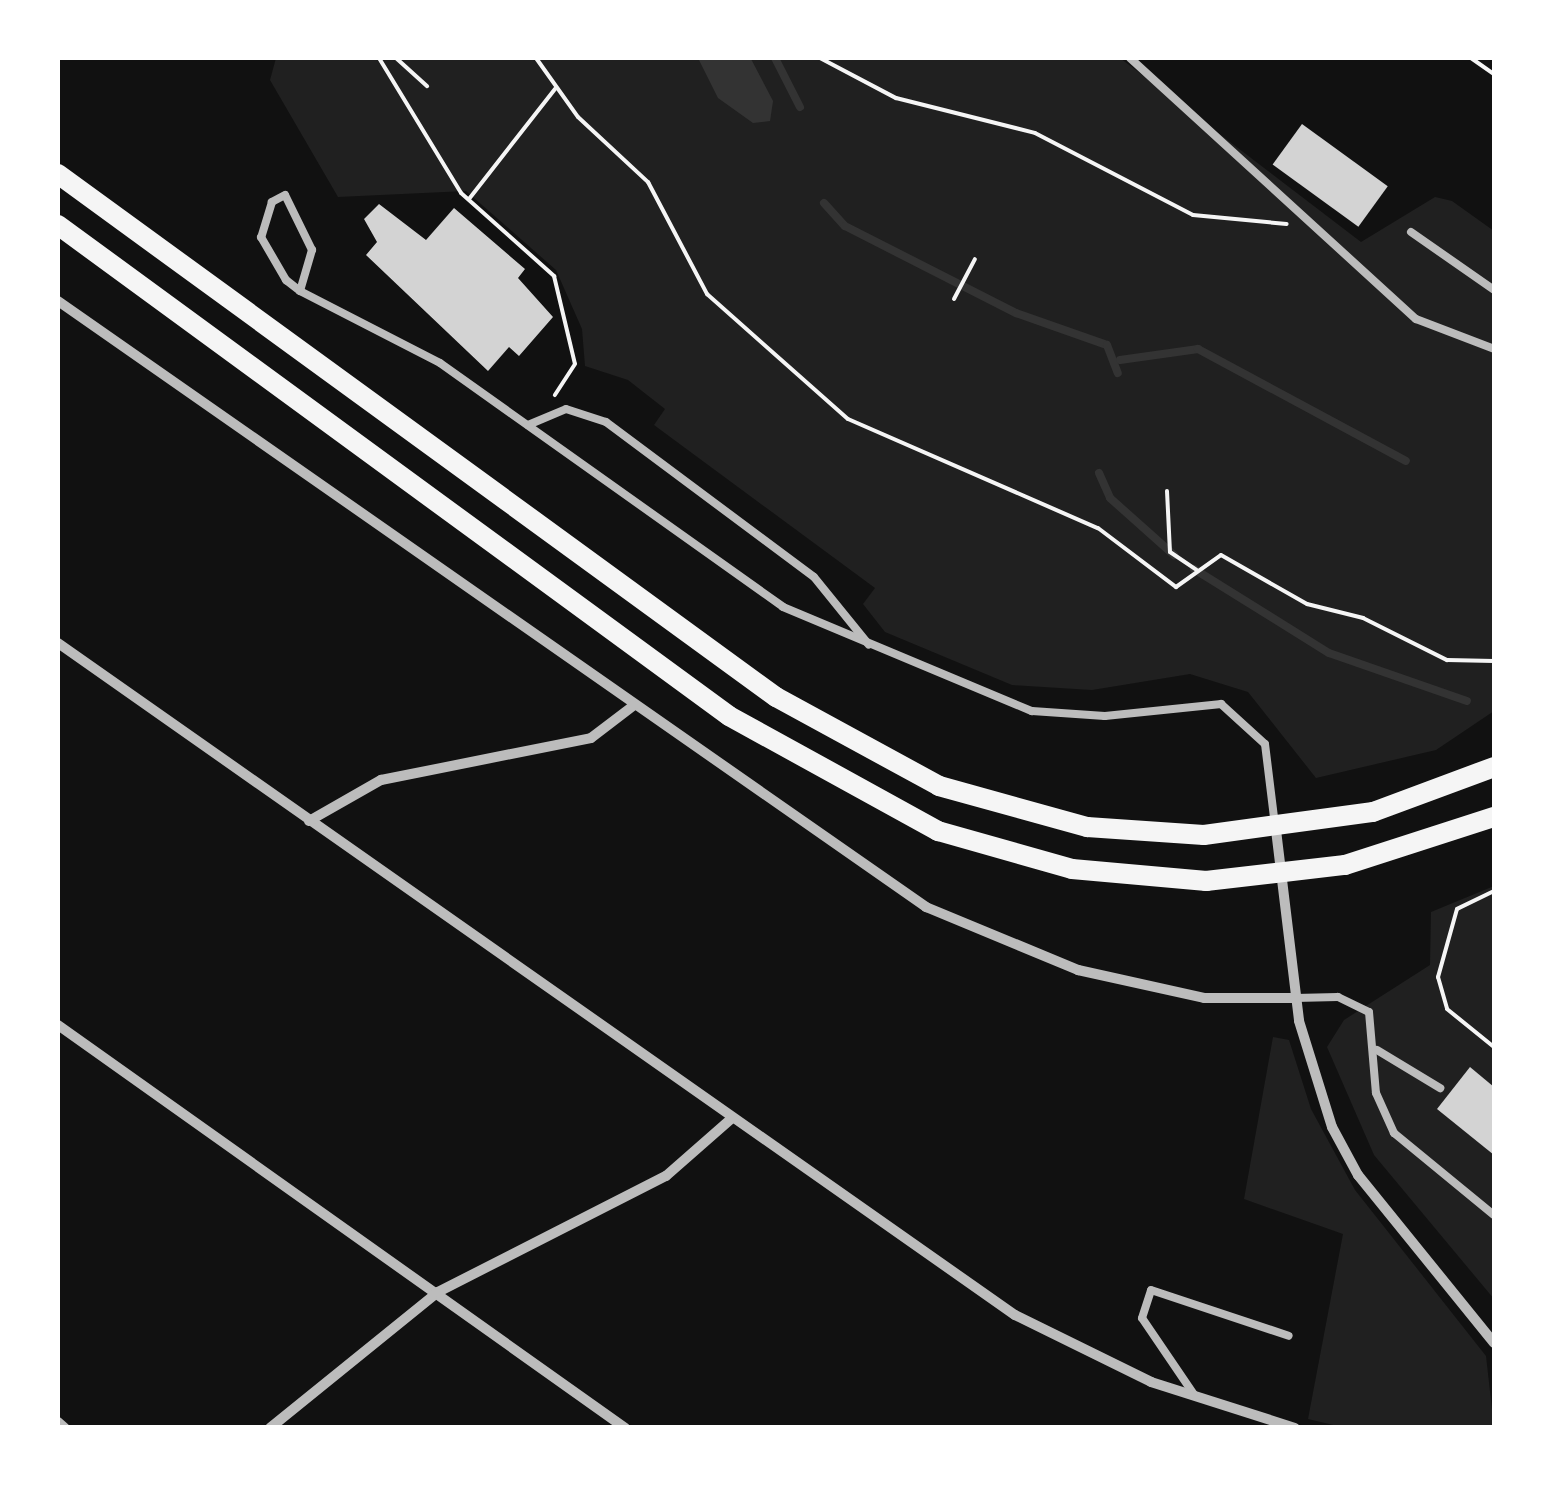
<!DOCTYPE html>
<style>
body{margin:0}
#map{position:relative;width:1552px;height:1485px;overflow:hidden;background:#111;font-family:"IBM Plex Sans",sans-serif}
div>[style]{position:absolute}
.green>*{inset:0;background:#202020}
.water>*{inset:0;background:#333}
.stream>*{height:8px;margin:-4px;padding:0 4px;transform-origin:4px;border-radius:4px;background:#333}
.building>*{inset:0;background:#d3d3d3;transform-origin:0 0}
.path>*{height:4px;margin:-2px;padding:0 2px;transform-origin:2px;border-radius:2px;background:#f5f5f5}
.service>*{height:8px;margin:-4px;padding:0 4px;transform-origin:4px;border-radius:4px;background:#bcbcbc}
.minor>*{height:10px;margin:-5px;padding:0 5px;transform-origin:5px;border-radius:5px;background:#bcbcbc}
.secondary>*{height:20px;margin:-10px;padding:0 10px;transform-origin:10px;border-radius:10px;background:#f5f5f5}
span{translate:-50% -50%;white-space:nowrap;text-align:center;line-height:1.15;-webkit-text-stroke:8px #fff;paint-order:stroke}
.frame{position:absolute;inset:0;border:60px solid #fff;pointer-events:none}
</style>
<div id="map">
<div class="green">
<div style="clip-path:polygon(276px 58px,1120px 58px,1361px 242px,1435px 197px,1452px 201px,1494px 231px,1494px 711px,1436px 750px,1316px 778px,1248px 692px,1190px 674px,1092px 690px,1012px 685px,885px 632px,863px 604px,875px 588px,654px 425px,665px 409px,628px 380px,585px 366px,582px 329px,556px 270px,466px 191px,338px 197px,270px 80px)"></div>
<div style="clip-path:polygon(1494px 886px,1494px 1299px,1374px 1155px,1327px 1047px,1344px 1020px,1430px 965px,1431px 912px)"></div>
<div style="clip-path:polygon(1273px 1037px,1289px 1040px,1311px 1109px,1355px 1190px,1486px 1356px,1494px 1427px,1342px 1427px,1308px 1419px,1343px 1234px,1244px 1199px)"></div>
</div>
<div class="water">
<div style="clip-path:polygon(698px 58px,751px 59px,773px 101px,770px 121px,753px 123px,718px 98px)"></div>
</div>
<div class="stream">
<div style="left:775px;top:58px;width:55px;rotate:63deg"></div>
<div style="left:824px;top:203px;width:31px;rotate:48deg"></div>
<div style="left:845px;top:226px;width:192px;rotate:27deg"></div>
<div style="left:1016px;top:313px;width:96px;rotate:19.4deg"></div>
<div style="left:1107px;top:345px;width:30px;rotate:69deg"></div>
<div style="left:1120px;top:360px;width:79px;rotate:-8deg"></div>
<div style="left:1198px;top:349px;width:236px;rotate:28.3deg"></div>
<div style="left:1099px;top:473px;width:27px;rotate:66deg"></div>
<div style="left:1110px;top:498px;width:86px;rotate:41.7deg"></div>
<div style="left:1194px;top:569px;width:159px;rotate:31.9deg"></div>
<div style="left:1329px;top:653px;width:146px;rotate:19.2deg"></div>
</div>
<div class="building">
<div style="left:1302px;top:124px;width:106px;height:50px;rotate:36deg"></div>
<div style="clip-path:polygon(379px 204px,426px 240px,454px 208px,525px 269px,518px 278px,553px 317px,519px 356px,509px 347px,488px 371px,366px 255px,377px 242px,364px 219px)"></div>
<div style="clip-path:polygon(1470px 1067px,1494px 1087px,1494px 1155px,1437px 1109px)"></div>
</div>
<div class="path">
<div style="left:379px;top:58px;width:158px;rotate:58.7deg"></div>
<div style="left:461px;top:193px;width:125px;rotate:41.7deg"></div>
<div style="left:554px;top:276px;width:90px;rotate:76.6deg"></div>
<div style="left:575px;top:364px;width:37px;rotate:123deg"></div>
<div style="left:396px;top:58px;width:42px;rotate:42.1deg"></div>
<div style="left:536px;top:58px;width:72px;rotate:54.6deg"></div>
<div style="left:578px;top:117px;width:96px;rotate:42.9deg"></div>
<div style="left:648px;top:182px;width:127px;rotate:62.2deg"></div>
<div style="left:707px;top:294px;width:188px;rotate:41.6deg"></div>
<div style="left:848px;top:419px;width:273px;rotate:23.6deg"></div>
<div style="left:1098px;top:528px;width:98px;rotate:37.1deg"></div>
<div style="left:1176px;top:587px;width:55px;rotate:-35.4deg"></div>
<div style="left:1221px;top:555px;width:99px;rotate:29.7deg"></div>
<div style="left:1307px;top:604px;width:58px;rotate:14deg"></div>
<div style="left:1363px;top:618px;width:94px;rotate:26.6deg"></div>
<div style="left:1447px;top:660px;width:47px;rotate:1.2deg"></div>
<div style="left:820px;top:58px;width:86px;rotate:27.8deg"></div>
<div style="left:896px;top:98px;width:143px;rotate:14.1deg"></div>
<div style="left:1035px;top:133px;width:178px;rotate:27.4deg"></div>
<div style="left:1193px;top:215px;width:94px;rotate:5.5deg"></div>
<div style="left:1471px;top:58px;width:28px;rotate:35deg"></div>
<div style="left:469px;top:199px;width:140px;rotate:-52deg"></div>
<div style="left:954px;top:299px;width:45px;rotate:-62.3deg"></div>
<div style="left:1167px;top:491px;width:61px;rotate:87.2deg"></div>
<div style="left:1170px;top:552px;width:32px;rotate:34deg"></div>
<div style="left:1494px;top:891px;width:41px;rotate:154.1deg"></div>
<div style="left:1457px;top:909px;width:71px;rotate:105.6deg"></div>
<div style="left:1438px;top:977px;width:33px;rotate:74deg"></div>
<div style="left:1447px;top:1009px;width:60px;rotate:39deg"></div>
</div>
<div class="service">
<div style="left:1130px;top:58px;width:387px;rotate:42.4deg"></div>
<div style="left:1416px;top:319px;width:84px;rotate:21deg"></div>
<div style="left:1411px;top:232px;width:101px;rotate:34.9deg"></div>
<div style="left:300px;top:291px;width:43px;rotate:-73.7deg"></div>
<div style="left:312px;top:250px;width:61px;rotate:-116.1deg"></div>
<div style="left:285px;top:195px;width:15px;rotate:152deg"></div>
<div style="left:272px;top:202px;width:37px;rotate:107deg"></div>
<div style="left:261px;top:237px;width:50px;rotate:59.8deg"></div>
<div style="left:286px;top:280px;width:18px;rotate:38deg"></div>
<div style="left:300px;top:291px;width:157px;rotate:27.2deg"></div>
<div style="left:440px;top:363px;width:421px;rotate:35.4deg"></div>
<div style="left:783px;top:607px;width:270px;rotate:22.7deg"></div>
<div style="left:1032px;top:711px;width:73px;rotate:3.9deg"></div>
<div style="left:1105px;top:716px;width:117px;rotate:-5.9deg"></div>
<div style="left:1221px;top:704px;width:59px;rotate:42.3deg"></div>
<div style="left:1265px;top:744px;width:82px;rotate:83deg"></div>
<div style="left:528px;top:425px;width:41px;rotate:-22.8deg"></div>
<div style="left:566px;top:409px;width:42px;rotate:18deg"></div>
<div style="left:606px;top:422px;width:259px;rotate:36.7deg"></div>
<div style="left:814px;top:577px;width:87px;rotate:51deg"></div>
<div style="left:1295px;top:998px;width:43px;rotate:-1.3deg"></div>
<div style="left:1338px;top:997px;width:34px;rotate:26deg"></div>
<div style="left:1369px;top:1012px;width:81px;rotate:85.1deg"></div>
<div style="left:1376px;top:1093px;width:44px;rotate:65.8deg"></div>
<div style="left:1394px;top:1133px;width:129px;rotate:39.4deg"></div>
<div style="left:1377px;top:1050px;width:74px;rotate:31.1deg"></div>
<div style="left:1195px;top:1396px;width:94px;rotate:-124.2deg"></div>
<div style="left:1142px;top:1318px;width:29px;rotate:-72deg"></div>
<div style="left:1151px;top:1290px;width:145px;rotate:18.4deg"></div>
</div>
<div class="minor">
<div style="left:58px;top:301px;width:1059px;rotate:34.92deg"></div>
<div style="left:926px;top:907px;width:165px;rotate:22.5deg"></div>
<div style="left:1078px;top:970px;width:129px;rotate:12.5deg"></div>
<div style="left:1204px;top:998px;width:91px"></div>
<div style="left:58px;top:643px;width:1169px;rotate:35.08deg"></div>
<div style="left:1015px;top:1315px;width:152px;rotate:26.2deg"></div>
<div style="left:1151px;top:1382px;width:151px;rotate:17.7deg"></div>
<div style="left:309px;top:821px;width:83px;rotate:-29.7deg"></div>
<div style="left:381px;top:780px;width:214px;rotate:-11.3deg"></div>
<div style="left:591px;top:738px;width:53px;rotate:-37.3deg"></div>
<div style="left:1276px;top:830px;width:192px;rotate:83.1deg"></div>
<div style="left:1299px;top:1021px;width:111px;rotate:72.7deg"></div>
<div style="left:1332px;top:1127px;width:55px;rotate:61.6deg"></div>
<div style="left:1358px;top:1175px;width:216px;rotate:51deg"></div>
<div style="left:58px;top:1025px;width:696px;rotate:35.4deg"></div>
<div style="left:58px;top:1422px;width:9px;rotate:41deg"></div>
<div style="left:270px;top:1428px;width:216px;rotate:-39deg"></div>
<div style="left:438px;top:1292px;width:256px;rotate:-27deg"></div>
<div style="left:666px;top:1176px;width:88px;rotate:-41.3deg"></div>
</div>
<div class="secondary">
<div style="left:58px;top:174px;width:888px;rotate:36.07deg"></div>
<div style="left:776px;top:697px;width:186px;rotate:28.6deg"></div>
<div style="left:939px;top:786px;width:154px;rotate:15.5deg"></div>
<div style="left:1087px;top:827px;width:117px;rotate:3.9deg"></div>
<div style="left:1204px;top:835px;width:171px;rotate:-7.8deg"></div>
<div style="left:1373px;top:812px;width:129px;rotate:-20.4deg"></div>
<div style="left:58px;top:225px;width:831px;rotate:36.19deg"></div>
<div style="left:729px;top:716px;width:239px;rotate:28.8deg"></div>
<div style="left:938px;top:831px;width:139px;rotate:15.8deg"></div>
<div style="left:1072px;top:869px;width:135px;rotate:5.1deg"></div>
<div style="left:1206px;top:881px;width:140px;rotate:-6.6deg"></div>
<div style="left:1345px;top:865px;width:157px;rotate:-17.9deg"></div>
</div>
<div class="frame"></div>
</div>
